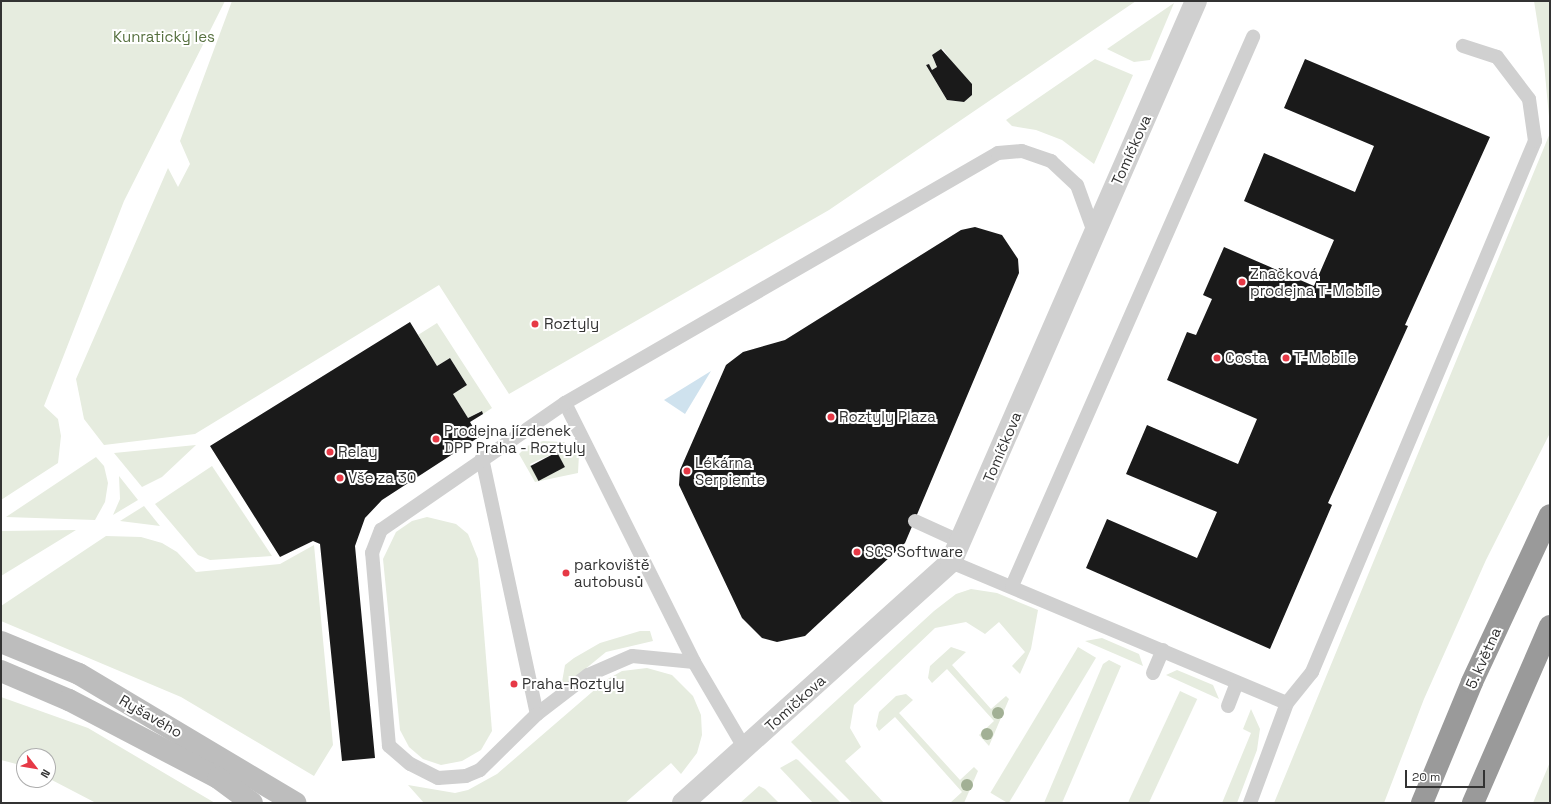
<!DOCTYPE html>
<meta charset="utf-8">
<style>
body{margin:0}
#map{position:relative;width:1551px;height:804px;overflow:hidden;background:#fff;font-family:"Space Grotesk",sans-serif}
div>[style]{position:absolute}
.green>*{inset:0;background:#e6ecdf;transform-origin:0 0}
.water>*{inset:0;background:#cfe2ee}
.building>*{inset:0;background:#1a1a1a;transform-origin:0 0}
.lane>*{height:14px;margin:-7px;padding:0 7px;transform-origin:7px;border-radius:7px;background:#d0d0d0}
.street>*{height:22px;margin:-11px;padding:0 11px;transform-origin:11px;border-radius:11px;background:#d0d0d0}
.secondary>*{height:22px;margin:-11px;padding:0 11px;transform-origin:11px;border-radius:11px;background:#bdbdbd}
.highway>*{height:22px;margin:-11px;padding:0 11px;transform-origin:11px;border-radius:11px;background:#9a9a9a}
.trees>*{width:12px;height:12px;margin:-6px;border-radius:50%;background:#a2b095}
.dots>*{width:11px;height:11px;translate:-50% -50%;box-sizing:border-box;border:2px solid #fff;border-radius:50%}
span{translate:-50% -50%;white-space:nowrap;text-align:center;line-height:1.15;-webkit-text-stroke:4px #fff;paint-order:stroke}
.park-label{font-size:15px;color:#56703f}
.street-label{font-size:15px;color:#333}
.poi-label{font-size:15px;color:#333}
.left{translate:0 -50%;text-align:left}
.frame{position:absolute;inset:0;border:2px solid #333;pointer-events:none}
.north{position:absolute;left:16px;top:748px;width:40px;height:40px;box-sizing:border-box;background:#fff;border:1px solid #adadad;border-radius:50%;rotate:121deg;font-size:11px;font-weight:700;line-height:16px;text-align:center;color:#333}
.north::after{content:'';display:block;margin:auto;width:14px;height:18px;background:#e63946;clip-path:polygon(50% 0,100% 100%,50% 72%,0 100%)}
.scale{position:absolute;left:1405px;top:770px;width:80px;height:18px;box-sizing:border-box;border:2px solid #333;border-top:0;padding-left:5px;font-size:12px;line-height:14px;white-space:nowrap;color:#333;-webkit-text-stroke:3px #fff;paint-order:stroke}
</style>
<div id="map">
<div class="green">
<div style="clip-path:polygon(1px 1px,225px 1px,124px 201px,44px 406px,58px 419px,61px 436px,58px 463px,1px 500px)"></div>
<div style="clip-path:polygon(evenodd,232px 1px,1136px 1px,829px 210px,509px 394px,439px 285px,195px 434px,104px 445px,84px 419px,76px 379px,168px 168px,178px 187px,190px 164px,180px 141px,232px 1px,943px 49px,960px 74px,972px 84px,972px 95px,964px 102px,947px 100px,926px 65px,929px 64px,932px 70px,937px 67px,932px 55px,943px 49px)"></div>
<div style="clip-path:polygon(1534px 1px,1550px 1px,1550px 127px,1544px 64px)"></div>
<div style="clip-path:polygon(1174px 3px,1150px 60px,1134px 62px,1107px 49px)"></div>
<div style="clip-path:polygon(1095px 59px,1133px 75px,1094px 164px,1062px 140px,1036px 130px,1012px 126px,1006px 120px)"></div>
<div style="clip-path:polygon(1550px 133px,1550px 433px,1486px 560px,1424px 699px,1384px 803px,1274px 803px)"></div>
<div style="clip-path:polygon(437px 323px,492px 408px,483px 414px,481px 411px,468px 418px,453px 394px,467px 385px,450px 358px,437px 366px,418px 335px)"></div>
<div style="clip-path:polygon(evenodd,543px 441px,564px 442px,579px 454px,578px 473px,535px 482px,519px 454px,527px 446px,543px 441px,557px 452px,565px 467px,537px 478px,530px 464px,557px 452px)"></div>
<div style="clip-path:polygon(196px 445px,162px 477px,142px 487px,114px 453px)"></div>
<div style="clip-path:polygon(96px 457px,104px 466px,108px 483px,105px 502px,95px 520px,6px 517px)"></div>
<div style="clip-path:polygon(212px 466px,272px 556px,210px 560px,198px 555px,155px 504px)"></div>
<div style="clip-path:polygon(119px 476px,138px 500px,113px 515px,120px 499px)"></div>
<div style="clip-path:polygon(144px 506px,160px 526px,120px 521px)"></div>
<div style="clip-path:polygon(427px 517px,456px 524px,468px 534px,478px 559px,492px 731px,481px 750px,462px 761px,441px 765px,423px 759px,409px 747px,400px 730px,383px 559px,396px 532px,412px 521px)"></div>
<div style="clip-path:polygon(76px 530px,1px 576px,1px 531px)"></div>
<div style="clip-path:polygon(106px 536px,141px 537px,162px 543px,177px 552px,196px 572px,280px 564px,314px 545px,333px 745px,314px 776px,181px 697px,1px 621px,1px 606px)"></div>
<div style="clip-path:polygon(971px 589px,997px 593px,1038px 610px,1031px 649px,1020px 674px,1012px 666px,1025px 652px,999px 622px,985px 634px,966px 622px,935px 628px,854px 705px,850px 728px,861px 747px,845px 761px,884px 803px,852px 803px,791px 742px,934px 611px,956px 594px)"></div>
<div style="clip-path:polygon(640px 631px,650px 631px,653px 641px,606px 652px,567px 684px,562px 682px,565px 665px,574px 658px,600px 643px)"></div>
<div style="clip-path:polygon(1102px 638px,1139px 654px,1143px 666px,1085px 641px)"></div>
<div style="clip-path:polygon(951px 647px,966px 652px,952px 665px,991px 709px,1006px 696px,1009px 699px,989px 746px,979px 735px,994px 721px,947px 669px,932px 683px,928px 678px,930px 666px)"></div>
<div style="left:1078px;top:647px;width:21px;height:170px;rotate:31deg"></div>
<div style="clip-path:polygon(1109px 660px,1121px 666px,1062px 803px,1044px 803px,1103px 664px)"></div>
<div style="clip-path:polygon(647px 668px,672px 675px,693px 696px,701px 715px,702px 735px,697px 753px,681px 774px,671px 763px,625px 803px,424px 803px,408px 785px,455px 793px,468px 790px,497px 774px,606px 680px,622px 671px)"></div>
<div style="clip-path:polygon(1177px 670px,1213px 685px,1219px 699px,1166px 675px)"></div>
<div style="left:1180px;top:691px;width:19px;height:122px;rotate:25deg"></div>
<div style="clip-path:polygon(906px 694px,913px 700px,899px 713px,960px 780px,974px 767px,978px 771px,964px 803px,950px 803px,962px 792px,895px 717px,879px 731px,876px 726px,879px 712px,896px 696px)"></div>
<div style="clip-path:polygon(1px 697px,88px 728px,215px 803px,96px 803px,48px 778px,48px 756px,24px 756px,24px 766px,1px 760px)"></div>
<div style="clip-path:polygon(1251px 709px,1260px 729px,1257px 750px,1237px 803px,1222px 803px,1251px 733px,1243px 729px)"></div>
<div style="clip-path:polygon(796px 759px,798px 760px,841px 803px,813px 803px,780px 768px)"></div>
<div style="clip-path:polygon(1550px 762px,1550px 803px,1533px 803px,1535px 798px)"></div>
<div style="clip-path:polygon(759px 786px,765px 789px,779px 803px,740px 803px)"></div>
</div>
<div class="water">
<div style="clip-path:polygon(711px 371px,685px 414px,664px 400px)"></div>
</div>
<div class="building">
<div style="clip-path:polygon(941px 49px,972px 84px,972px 95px,964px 102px,947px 100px,926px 65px,929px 64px,932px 70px,937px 67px,932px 55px)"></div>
<div style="clip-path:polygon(1305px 59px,1490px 137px,1405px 325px,1408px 326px,1328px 503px,1332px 505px,1270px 649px,1086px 568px,1107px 519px,1197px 558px,1217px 512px,1126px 474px,1147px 425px,1238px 464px,1257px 419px,1167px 380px,1187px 332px,1196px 335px,1212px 299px,1203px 295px,1224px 247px,1314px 286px,1334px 240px,1244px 201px,1264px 153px,1355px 192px,1374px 146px,1284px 108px)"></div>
<div style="clip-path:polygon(975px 227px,1002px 235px,1018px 259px,1019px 273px,905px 543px,805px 636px,777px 642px,762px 638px,742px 618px,679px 485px,680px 470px,726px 365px,743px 352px,785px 340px,961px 230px)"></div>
<div style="clip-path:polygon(410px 322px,437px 366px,450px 358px,467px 385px,453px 394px,468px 418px,482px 411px,483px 414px,470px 422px,479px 437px,382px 500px,365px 518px,355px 546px,375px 758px,342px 761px,320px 544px,313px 541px,280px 557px,210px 446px)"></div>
<div style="left:557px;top:452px;width:17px;height:30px;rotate:62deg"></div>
</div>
<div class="lane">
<div style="left:565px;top:403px;width:289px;rotate:63.5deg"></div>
<div style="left:694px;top:662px;width:101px;rotate:59.6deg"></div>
<div style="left:482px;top:458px;width:262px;rotate:77.9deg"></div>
<div style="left:915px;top:521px;width:51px;rotate:24.5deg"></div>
<div style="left:951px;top:562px;width:364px;rotate:22.8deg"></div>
<div style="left:1287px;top:703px;width:107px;rotate:110.3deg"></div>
<div style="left:1012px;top:586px;width:600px;rotate:-66.3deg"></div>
<div style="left:694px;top:662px;width:62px;rotate:-174.5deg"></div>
<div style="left:632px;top:656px;width:48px;rotate:156.6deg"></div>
<div style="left:588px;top:675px;width:64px;rotate:142.6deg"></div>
<div style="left:537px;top:714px;width:80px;rotate:135.5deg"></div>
<div style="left:480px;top:770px;width:15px;rotate:157deg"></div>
<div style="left:466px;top:776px;width:28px;rotate:176deg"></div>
<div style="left:438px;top:778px;width:31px;rotate:-153deg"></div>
<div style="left:410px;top:764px;width:28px;rotate:-139deg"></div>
<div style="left:389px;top:746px;width:194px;rotate:-95deg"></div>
<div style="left:372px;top:553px;width:25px;rotate:-69deg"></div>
<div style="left:381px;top:530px;width:224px;rotate:-34.6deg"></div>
<div style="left:565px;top:403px;width:500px;rotate:-30deg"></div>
<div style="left:998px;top:153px;width:24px;rotate:-5deg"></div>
<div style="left:1022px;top:151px;width:31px;rotate:19deg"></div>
<div style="left:1051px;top:161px;width:35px;rotate:43deg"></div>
<div style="left:1077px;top:185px;width:50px;rotate:70.1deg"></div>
<div style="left:1153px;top:673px;width:25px;rotate:-67deg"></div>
<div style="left:1287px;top:703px;width:40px;rotate:-51deg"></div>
<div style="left:1312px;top:672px;width:576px;rotate:-67.22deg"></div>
<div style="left:1535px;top:141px;width:42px;rotate:-98.1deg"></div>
<div style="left:1529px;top:99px;width:53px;rotate:-127.3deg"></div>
<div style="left:1497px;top:57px;width:36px;rotate:-162deg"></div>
<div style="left:1228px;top:706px;width:25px;rotate:-69deg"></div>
</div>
<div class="street">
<div style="left:683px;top:803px;width:360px;rotate:-42deg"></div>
<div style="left:951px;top:562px;width:612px;rotate:-66.41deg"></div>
</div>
<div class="secondary">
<div style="left:1px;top:642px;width:84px;rotate:22.3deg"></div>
<div style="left:79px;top:674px;width:252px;rotate:30.8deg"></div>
<div style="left:1px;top:671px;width:74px;rotate:23.1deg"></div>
<div style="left:69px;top:700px;width:168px;rotate:27.6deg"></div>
<div style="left:218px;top:778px;width:42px;rotate:36.3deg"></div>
</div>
<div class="highway">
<div style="left:1422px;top:803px;width:131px;rotate:-67.5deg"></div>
<div style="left:1472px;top:682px;width:184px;rotate:-65deg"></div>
<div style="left:1473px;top:803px;width:193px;rotate:-66.5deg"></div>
</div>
<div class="trees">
<div style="left:998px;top:713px"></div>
<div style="left:987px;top:734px"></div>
<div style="left:967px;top:785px"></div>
</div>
<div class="dots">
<div style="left:1242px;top:282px;background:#e63946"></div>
<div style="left:535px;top:324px;background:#e63946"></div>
<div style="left:1217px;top:358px;background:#e63946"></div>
<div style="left:1286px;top:358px;background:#e63946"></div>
<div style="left:831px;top:417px;background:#e63946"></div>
<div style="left:436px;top:439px;background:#e63946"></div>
<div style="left:330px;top:452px;background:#e63946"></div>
<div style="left:687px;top:471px;background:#e63946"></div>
<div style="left:340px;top:478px;background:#e63946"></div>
<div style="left:857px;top:552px;background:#e63946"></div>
<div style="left:566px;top:573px;background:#e63946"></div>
<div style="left:514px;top:684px;background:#e63946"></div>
</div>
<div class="park-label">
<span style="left:164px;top:37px">Kunratický les</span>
</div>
<div class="street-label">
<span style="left:1131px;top:150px;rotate:-66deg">Tomíčkova</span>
<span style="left:1002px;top:447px;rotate:-67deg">Tomíčkova</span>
<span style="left:1483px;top:658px;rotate:-66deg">5. května</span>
<span style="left:795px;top:703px;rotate:-42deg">Tomíčkova</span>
<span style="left:151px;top:716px;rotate:30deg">Ryšavého</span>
</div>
<div class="poi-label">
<span class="left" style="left:1250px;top:282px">Značková<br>prodejna T-Mobile</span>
<span class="left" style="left:544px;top:324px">Roztyly</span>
<span class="left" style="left:1225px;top:358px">Costa</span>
<span class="left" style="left:1294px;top:358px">T-Mobile</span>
<span class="left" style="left:839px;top:417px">Roztyly Plaza</span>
<span class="left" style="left:444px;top:439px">Prodejna jízdenek<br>DPP Praha - Roztyly</span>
<span class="left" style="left:338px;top:452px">Relay</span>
<span class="left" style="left:695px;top:471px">Lékárna<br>Serpiente</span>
<span class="left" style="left:348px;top:478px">Vše za 30</span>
<span class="left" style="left:865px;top:552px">SCS Software</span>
<span class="left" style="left:574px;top:573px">parkoviště<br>autobusů</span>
<span class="left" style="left:522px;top:684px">Praha-Roztyly</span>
</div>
<div class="frame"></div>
<div class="north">N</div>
<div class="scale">20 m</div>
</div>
